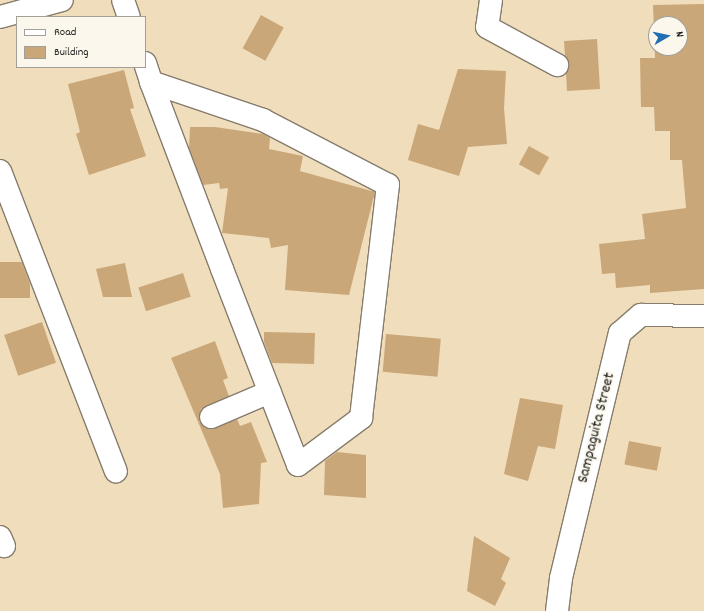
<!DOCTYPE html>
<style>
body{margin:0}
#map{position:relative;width:704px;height:611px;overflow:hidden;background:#f0ddbc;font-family:Dekko,sans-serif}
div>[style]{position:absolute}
.building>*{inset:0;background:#caa778;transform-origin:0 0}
.roads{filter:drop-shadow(1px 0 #867c6c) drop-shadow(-1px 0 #867c6c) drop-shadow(0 1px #867c6c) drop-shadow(0 -1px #867c6c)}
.minor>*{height:22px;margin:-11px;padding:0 11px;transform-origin:11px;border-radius:11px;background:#fff}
span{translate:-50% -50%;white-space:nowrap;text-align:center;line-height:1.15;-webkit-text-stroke:4px #fbf7ec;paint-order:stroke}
.street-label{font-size:16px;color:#1c1c1c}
.legend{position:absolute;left:16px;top:16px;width:130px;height:52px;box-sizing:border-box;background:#fbf7ec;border:1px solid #a29f99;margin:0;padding:5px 7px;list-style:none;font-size:12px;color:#1c1c1c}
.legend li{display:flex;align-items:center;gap:8px;height:20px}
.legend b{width:20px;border:1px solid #a29f99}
.north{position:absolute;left:648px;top:16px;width:40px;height:40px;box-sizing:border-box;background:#fbf7ec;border:1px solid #a29f99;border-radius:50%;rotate:81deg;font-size:11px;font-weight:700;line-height:16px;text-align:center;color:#1c1c1c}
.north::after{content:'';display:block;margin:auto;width:14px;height:18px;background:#1f6fb2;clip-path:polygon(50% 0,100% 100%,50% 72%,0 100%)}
</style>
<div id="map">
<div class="building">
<div style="clip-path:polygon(evenodd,704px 4px,704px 289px,650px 293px,650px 285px,616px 288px,615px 273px,602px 274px,599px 244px,645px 239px,642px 214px,686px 208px,682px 160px,670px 160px,670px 131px,655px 131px,654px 107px,641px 107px,640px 58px,655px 58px,653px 5px,704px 4px,656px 24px,680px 24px,680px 48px,656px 48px,656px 24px)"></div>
<div style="left:261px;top:15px;width:26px;height:38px;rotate:29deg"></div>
<div style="clip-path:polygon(597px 39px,600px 89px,567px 91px,566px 73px,569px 64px,565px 56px,564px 41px)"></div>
<div style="clip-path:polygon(458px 69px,506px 71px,504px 108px,507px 144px,468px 147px,459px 176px,408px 160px,418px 124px,439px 130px)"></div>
<div style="clip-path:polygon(124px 70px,134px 108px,130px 109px,146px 156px,89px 175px,76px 134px,80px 132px,68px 84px)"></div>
<div style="clip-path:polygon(190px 127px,215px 127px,263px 134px,270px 138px,269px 149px,303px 156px,300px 171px,375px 192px,349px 295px,285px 290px,288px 245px,271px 248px,269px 238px,222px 233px,228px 188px,220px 189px,219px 183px,203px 185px,189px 148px)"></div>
<div style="left:529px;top:146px;width:23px;height:21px;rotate:29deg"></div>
<div style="clip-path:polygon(0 262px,22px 262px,30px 284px,30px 298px,0 298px)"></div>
<div style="clip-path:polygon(125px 263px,132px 297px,103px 297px,96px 269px)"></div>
<div style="left:183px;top:273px;width:25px;height:47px;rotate:72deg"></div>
<div style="left:42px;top:322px;width:43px;height:40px;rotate:71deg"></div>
<div style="clip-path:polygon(264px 332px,315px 333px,314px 364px,272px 363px,264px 342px)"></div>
<div style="left:386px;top:334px;width:55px;height:38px;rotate:5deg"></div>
<div style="clip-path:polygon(215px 341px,228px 378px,223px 380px,229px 396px,201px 409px,199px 422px,210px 429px,237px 419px,240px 426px,251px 422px,267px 462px,261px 463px,259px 504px,223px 508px,220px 474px,171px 358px)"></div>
<div style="clip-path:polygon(520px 398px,563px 405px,555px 449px,538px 446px,528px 481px,504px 474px)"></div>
<div style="left:629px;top:441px;width:33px;height:24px;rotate:11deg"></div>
<div style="clip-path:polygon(337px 452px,366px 455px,366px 498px,324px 495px,325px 461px)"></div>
<div style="clip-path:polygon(474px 536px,510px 558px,501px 579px,506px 583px,495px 606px,467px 591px)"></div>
</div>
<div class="roads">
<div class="minor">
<div style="left:123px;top:0;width:18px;rotate:71deg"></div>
<div style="left:491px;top:0;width:27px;rotate:98deg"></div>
<div style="left:487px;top:27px;width:80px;rotate:28.5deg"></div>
<div style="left:0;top:17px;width:64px;rotate:-15.3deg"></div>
<div style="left:145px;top:63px;width:20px;rotate:72deg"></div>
<div style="left:151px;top:82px;width:200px;rotate:69.2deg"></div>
<div style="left:222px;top:269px;width:210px;rotate:68.8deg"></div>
<div style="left:298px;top:465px;width:79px;rotate:-36.7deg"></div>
<div style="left:361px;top:418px;width:235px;rotate:-83.4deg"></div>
<div style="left:388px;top:185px;width:141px;rotate:-152.5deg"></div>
<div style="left:263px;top:120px;width:118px;rotate:-161.3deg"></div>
<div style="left:0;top:171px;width:322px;rotate:68.9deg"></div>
<div style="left:211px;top:417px;width:64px;rotate:-23deg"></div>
<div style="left:0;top:537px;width:10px;rotate:66deg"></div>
<div style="left:557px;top:611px;width:33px;rotate:-83deg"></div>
<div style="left:561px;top:578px;width:252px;rotate:-76.5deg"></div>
<div style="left:620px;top:333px;width:28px;rotate:-41deg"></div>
<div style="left:641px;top:315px;width:63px;rotate:0.9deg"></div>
</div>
</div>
<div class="street-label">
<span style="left:597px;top:428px;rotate:-76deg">Sampaguita Street</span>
</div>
<ul class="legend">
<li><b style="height:5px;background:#fff"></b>Road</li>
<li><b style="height:11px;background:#caa778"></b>Building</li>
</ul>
<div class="north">N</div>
</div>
